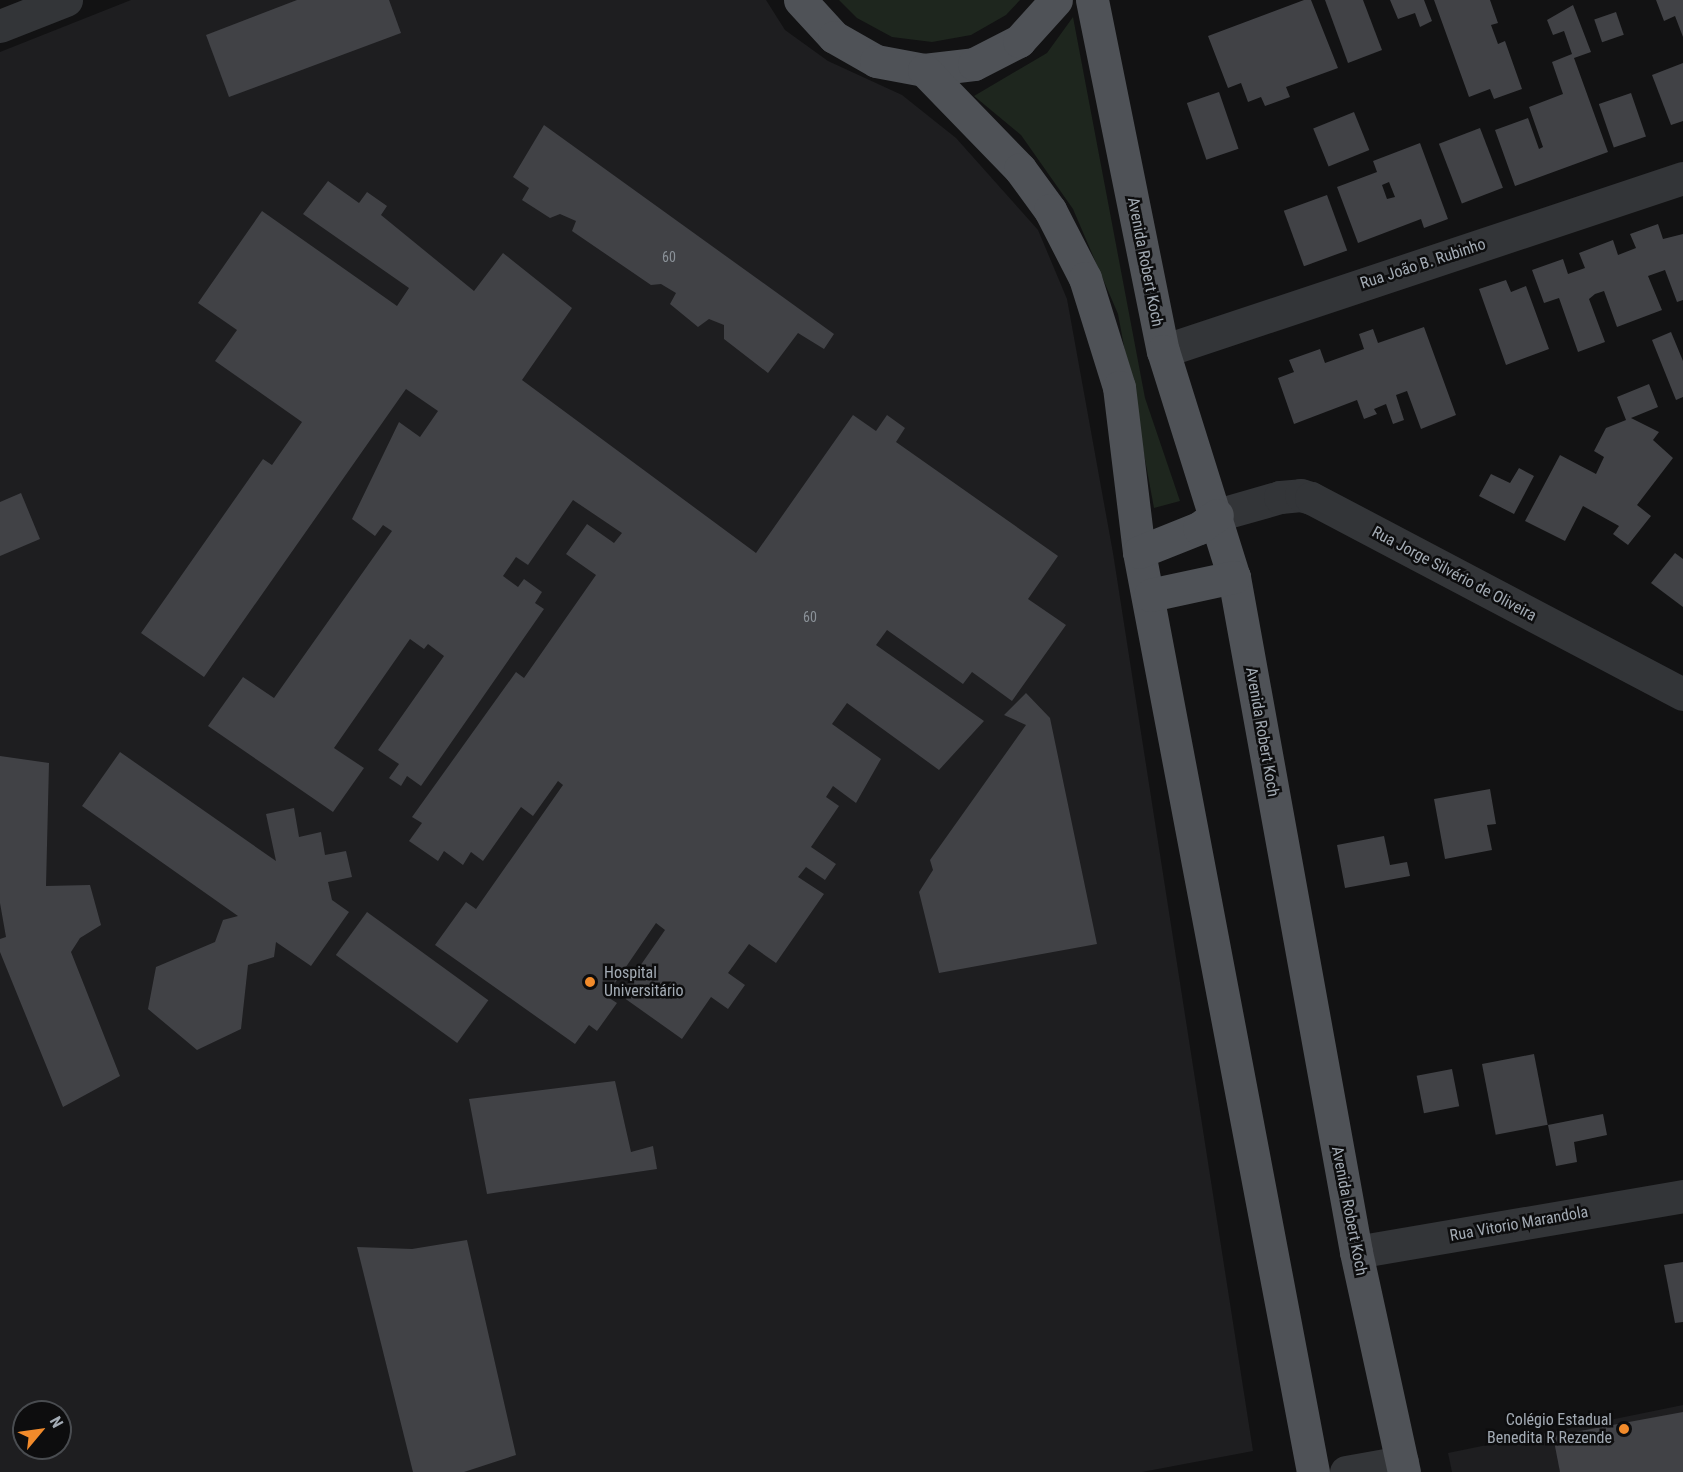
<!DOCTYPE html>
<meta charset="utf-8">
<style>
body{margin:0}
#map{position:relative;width:1683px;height:1472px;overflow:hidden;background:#121213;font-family:"Roboto Condensed",sans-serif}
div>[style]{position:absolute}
.built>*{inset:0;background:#1e1e20}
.green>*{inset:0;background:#1e261e}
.building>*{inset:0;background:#414246;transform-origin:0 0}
.street>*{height:33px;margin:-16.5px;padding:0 16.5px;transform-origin:16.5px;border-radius:16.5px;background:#333538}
.primary>*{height:33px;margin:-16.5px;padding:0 16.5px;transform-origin:16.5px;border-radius:16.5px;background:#4f5257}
.dots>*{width:16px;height:16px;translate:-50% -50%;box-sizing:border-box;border:3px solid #0d0d0e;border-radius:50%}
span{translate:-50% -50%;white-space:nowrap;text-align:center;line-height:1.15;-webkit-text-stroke:5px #0d0d0e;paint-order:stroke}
.number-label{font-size:14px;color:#8a9198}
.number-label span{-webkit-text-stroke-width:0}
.street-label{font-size:16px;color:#a3abb4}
.poi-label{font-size:16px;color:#a3abb4}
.left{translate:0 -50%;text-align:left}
.right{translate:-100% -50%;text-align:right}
.north{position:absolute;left:12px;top:1400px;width:60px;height:60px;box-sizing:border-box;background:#0d0d0e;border:2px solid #494c50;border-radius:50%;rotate:61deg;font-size:16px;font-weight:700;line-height:24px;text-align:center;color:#a3abb4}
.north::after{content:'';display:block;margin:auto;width:21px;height:27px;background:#f28b2b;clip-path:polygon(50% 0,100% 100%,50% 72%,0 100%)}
</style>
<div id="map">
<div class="built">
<div style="clip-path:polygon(evenodd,131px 0,766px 0,785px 30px,828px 61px,902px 95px,956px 138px,1038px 230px,1067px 299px,1113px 553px,1253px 1451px,1142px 1472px,0 1472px,0 52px,131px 0,24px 1412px,60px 1412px,60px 1448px,24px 1448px,24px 1412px)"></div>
<div style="clip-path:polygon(1683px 1405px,1683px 1472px,1452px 1472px,1448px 1453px)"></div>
</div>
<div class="green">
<div style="clip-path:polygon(839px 0,1020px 0,1006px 15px,971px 35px,932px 42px,892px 37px,857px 18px)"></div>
<div style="clip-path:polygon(1073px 17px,1145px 398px,1180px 501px,1154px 508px,1118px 314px,1073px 209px,1021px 135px,974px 96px,1047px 53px)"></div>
</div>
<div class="building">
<div style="clip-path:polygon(297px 0,389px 0,401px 33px,229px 97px,206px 35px)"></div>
<div style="clip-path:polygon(1304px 0,1311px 0,1338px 68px,1286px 87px,1290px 97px,1265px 106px,1261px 97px,1248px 102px,1241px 83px,1228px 88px,1208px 36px)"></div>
<div style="clip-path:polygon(1325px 0,1363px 0,1382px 50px,1348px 63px)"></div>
<div style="clip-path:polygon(1390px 0,1424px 0,1432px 21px,1420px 27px,1415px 13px,1398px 19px)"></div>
<div style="clip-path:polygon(1434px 0,1490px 0,1498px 23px,1491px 25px,1498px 44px,1505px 41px,1522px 89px,1494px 99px,1490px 89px,1469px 97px)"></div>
<div style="clip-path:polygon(1656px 0,1683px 0,1683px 37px,1675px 16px,1664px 21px)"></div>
<div style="clip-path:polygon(1573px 5px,1591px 52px,1574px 58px,1608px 152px,1515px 186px,1495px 130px,1528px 118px,1539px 149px,1543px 147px,1529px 107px,1563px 94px,1552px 62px,1572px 54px,1564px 31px,1553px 35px,1547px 20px)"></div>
<div style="left:1616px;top:12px;width:24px;height:23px;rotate:71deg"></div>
<div style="clip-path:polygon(1683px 63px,1683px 121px,1671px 125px,1652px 75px)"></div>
<div style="left:1219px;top:92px;width:60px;height:34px;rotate:71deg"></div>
<div style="left:1631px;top:93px;width:46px;height:34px;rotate:71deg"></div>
<div style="left:1354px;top:112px;width:41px;height:44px;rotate:68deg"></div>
<div style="clip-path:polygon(544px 125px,834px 334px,824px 349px,798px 333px,768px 373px,724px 339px,724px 325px,709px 319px,698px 327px,670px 304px,676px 293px,661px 284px,651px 285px,572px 231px,576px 221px,560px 214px,550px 218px,522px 200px,529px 188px,513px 177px)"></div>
<div style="left:1480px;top:128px;width:64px;height:44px;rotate:69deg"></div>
<div style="clip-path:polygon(evenodd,1420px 143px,1448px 219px,1424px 228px,1421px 219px,1358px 243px,1337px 187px,1377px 172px,1373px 161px,1420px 143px,1389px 182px,1395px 197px,1387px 199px,1382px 185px,1389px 182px)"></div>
<div style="clip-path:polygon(328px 181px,359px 203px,367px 192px,387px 206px,381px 215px,474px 291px,503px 253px,572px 308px,522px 380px,756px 553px,853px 415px,876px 431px,887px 415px,905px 428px,896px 442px,1058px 556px,1028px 599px,1066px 625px,1012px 701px,972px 672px,963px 684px,887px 630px,876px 645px,984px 721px,939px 770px,847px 703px,832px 724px,881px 759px,856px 803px,833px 786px,826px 797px,839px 806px,811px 847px,836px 864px,825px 880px,806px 867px,798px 877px,824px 894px,776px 963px,749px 944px,728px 973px,745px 985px,728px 1009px,711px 997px,682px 1039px,620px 995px,665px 930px,656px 923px,606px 996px,617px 1003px,597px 1031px,589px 1025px,575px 1044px,435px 945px,466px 902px,476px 909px,563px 785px,558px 781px,533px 816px,521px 807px,483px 861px,471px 852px,463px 865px,444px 851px,438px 861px,409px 841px,422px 823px,412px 817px,516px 672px,524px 678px,596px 575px,566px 554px,587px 524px,614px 543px,622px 533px,573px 500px,528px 565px,516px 557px,503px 576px,518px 587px,524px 579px,542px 592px,535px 603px,544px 609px,421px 786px,407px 776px,401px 786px,389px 778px,399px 764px,378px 750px,444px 656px,428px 644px,424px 649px,410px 639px,334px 748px,364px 768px,333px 812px,208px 726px,243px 677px,274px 698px,392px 531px,383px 525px,375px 536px,352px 519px,399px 422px,420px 437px,438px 411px,406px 389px,204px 677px,141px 633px,263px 459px,272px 465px,302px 422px,215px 361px,237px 330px,198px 303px,262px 211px,397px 306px,409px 288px,303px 214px)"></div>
<div style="left:1327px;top:195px;width:59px;height:46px;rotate:70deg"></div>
<div style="clip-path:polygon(1658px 224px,1663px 239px,1683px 234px,1683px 300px,1677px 302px,1665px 270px,1648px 276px,1662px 310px,1617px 327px,1604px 291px,1595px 294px,1589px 299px,1605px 342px,1578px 352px,1559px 298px,1544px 303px,1532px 270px,1563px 259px,1568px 274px,1585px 268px,1579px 253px,1613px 240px,1618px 255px,1636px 248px,1630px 234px)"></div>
<div style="clip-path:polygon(1506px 280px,1511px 292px,1526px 286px,1549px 349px,1506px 365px,1479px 289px)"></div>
<div style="clip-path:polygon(1424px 327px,1456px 415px,1421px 429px,1407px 391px,1396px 395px,1404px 420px,1393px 424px,1386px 404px,1374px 409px,1377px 414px,1364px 419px,1357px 400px,1294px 424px,1278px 378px,1294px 372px,1289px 360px,1320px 349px,1325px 363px,1364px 349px,1359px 334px,1373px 329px,1378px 343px)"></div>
<div style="clip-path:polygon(1671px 332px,1683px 361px,1683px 397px,1676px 400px,1652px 340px)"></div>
<div style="clip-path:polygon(1649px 384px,1658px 407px,1631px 418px,1659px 432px,1653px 440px,1673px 458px,1637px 505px,1651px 516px,1628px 545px,1613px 534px,1619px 526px,1583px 506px,1565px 541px,1525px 521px,1560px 455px,1596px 474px,1604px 457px,1594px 451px,1606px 428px,1626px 420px,1617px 397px)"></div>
<div style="clip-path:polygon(1519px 468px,1534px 476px,1514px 514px,1479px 496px,1491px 474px,1510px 483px)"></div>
<div style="clip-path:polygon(21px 493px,40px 539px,0 556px,0 502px)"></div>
<div style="clip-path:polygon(1675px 553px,1683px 559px,1683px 607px,1651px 583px)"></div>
<div style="clip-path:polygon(1026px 693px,1050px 718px,1097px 944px,939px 973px,919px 892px,933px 870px,930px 860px,1026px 725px,1004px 715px)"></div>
<div style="clip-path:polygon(120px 752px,276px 861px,266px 814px,294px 808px,299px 837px,321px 832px,325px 855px,346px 851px,352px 877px,328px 882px,332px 900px,349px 912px,311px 966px,276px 942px,274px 957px,248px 965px,241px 1029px,197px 1050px,148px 1009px,156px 967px,215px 942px,223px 920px,238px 916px,82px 806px)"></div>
<div style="clip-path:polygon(0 756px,49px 763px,46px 886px,90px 885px,101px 925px,80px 938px,71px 952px,120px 1076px,63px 1107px,0 952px,0 939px,6px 937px,0 903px)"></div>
<div style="clip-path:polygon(1490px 789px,1496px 824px,1487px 825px,1492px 850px,1445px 859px,1434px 799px)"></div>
<div style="clip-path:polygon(1384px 836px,1390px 865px,1407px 862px,1410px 876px,1345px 888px,1337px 845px)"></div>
<div style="left:367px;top:912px;width:150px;height:53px;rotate:36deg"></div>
<div style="left:1534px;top:1054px;width:72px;height:53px;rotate:79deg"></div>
<div style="left:1452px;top:1069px;width:38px;height:36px;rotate:79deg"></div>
<div style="clip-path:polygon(615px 1081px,631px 1152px,653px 1146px,657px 1169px,487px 1194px,469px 1099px)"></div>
<div style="clip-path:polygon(1603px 1114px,1607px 1135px,1574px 1142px,1577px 1162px,1556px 1166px,1548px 1125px)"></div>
<div style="clip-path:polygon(467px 1240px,516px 1455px,464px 1472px,413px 1472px,357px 1247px,412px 1249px)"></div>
<div style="clip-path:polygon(1683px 1262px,1683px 1322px,1675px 1323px,1664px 1265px)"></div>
<div style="clip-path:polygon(1683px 1412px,1683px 1472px,1560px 1472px,1553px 1436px)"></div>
</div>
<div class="street">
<div style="left:0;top:26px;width:71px;rotate:-21.5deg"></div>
<div style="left:1163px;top:351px;width:548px;rotate:-18.4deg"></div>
<div style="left:1217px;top:515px;width:66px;rotate:-15.9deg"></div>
<div style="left:1280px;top:497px;width:21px;rotate:-5deg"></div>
<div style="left:1301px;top:495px;width:10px;rotate:17deg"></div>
<div style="left:1311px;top:498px;width:420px;rotate:27.8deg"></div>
<div style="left:1356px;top:1252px;width:332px;rotate:-9.7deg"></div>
<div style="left:1346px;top:1472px;width:57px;rotate:-10.1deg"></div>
</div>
<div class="primary">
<div style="left:800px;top:0;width:50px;rotate:47.4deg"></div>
<div style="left:834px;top:37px;width:48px;rotate:29.7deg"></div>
<div style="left:876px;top:61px;width:49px;rotate:10.6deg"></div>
<div style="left:924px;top:70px;width:50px;rotate:-6.8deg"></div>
<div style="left:974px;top:64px;width:51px;rotate:-27.1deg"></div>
<div style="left:1019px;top:41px;width:55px;rotate:-47.9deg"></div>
<div style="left:1092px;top:0;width:358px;rotate:78.6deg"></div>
<div style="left:1163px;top:351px;width:237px;rotate:72.6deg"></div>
<div style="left:1234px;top:577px;width:686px;rotate:79.75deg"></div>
<div style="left:1356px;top:1252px;width:225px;rotate:77.7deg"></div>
<div style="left:924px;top:70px;width:138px;rotate:45.9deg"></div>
<div style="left:1020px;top:169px;width:51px;rotate:53.8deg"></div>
<div style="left:1050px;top:210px;width:76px;rotate:62.8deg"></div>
<div style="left:1085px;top:278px;width:114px;rotate:72.7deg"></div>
<div style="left:1119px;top:387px;width:166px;rotate:83.1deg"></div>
<div style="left:1139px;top:552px;width:936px;rotate:79.29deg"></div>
<div style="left:1139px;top:552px;width:65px;rotate:-21.8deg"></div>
<div style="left:1199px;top:528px;width:22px;rotate:-36deg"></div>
<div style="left:1150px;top:595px;width:86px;rotate:-12.1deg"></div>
</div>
<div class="dots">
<div style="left:590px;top:982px;background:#f28b2b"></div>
<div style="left:1624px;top:1429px;background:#f28b2b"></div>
</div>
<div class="number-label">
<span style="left:669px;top:257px">60</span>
<span style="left:810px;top:617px">60</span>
</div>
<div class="street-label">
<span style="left:1145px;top:262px;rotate:79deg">Avenida Robert Koch</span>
<span style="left:1423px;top:264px;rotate:-18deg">Rua João B. Rubinho</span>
<span style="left:1454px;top:574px;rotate:28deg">Rua Jorge Silvério de Oliveira</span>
<span style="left:1262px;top:732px;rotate:80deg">Avenida Robert Koch</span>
<span style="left:1349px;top:1211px;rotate:79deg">Avenida Robert Koch</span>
<span style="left:1519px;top:1224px;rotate:-10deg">Rua Vitorio Marandola</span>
</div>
<div class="poi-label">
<span class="left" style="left:604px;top:982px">Hospital<br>Universitário</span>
<span class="right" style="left:1612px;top:1429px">Colégio Estadual<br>Benedita R Rezende</span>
</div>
<div class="north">N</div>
</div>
